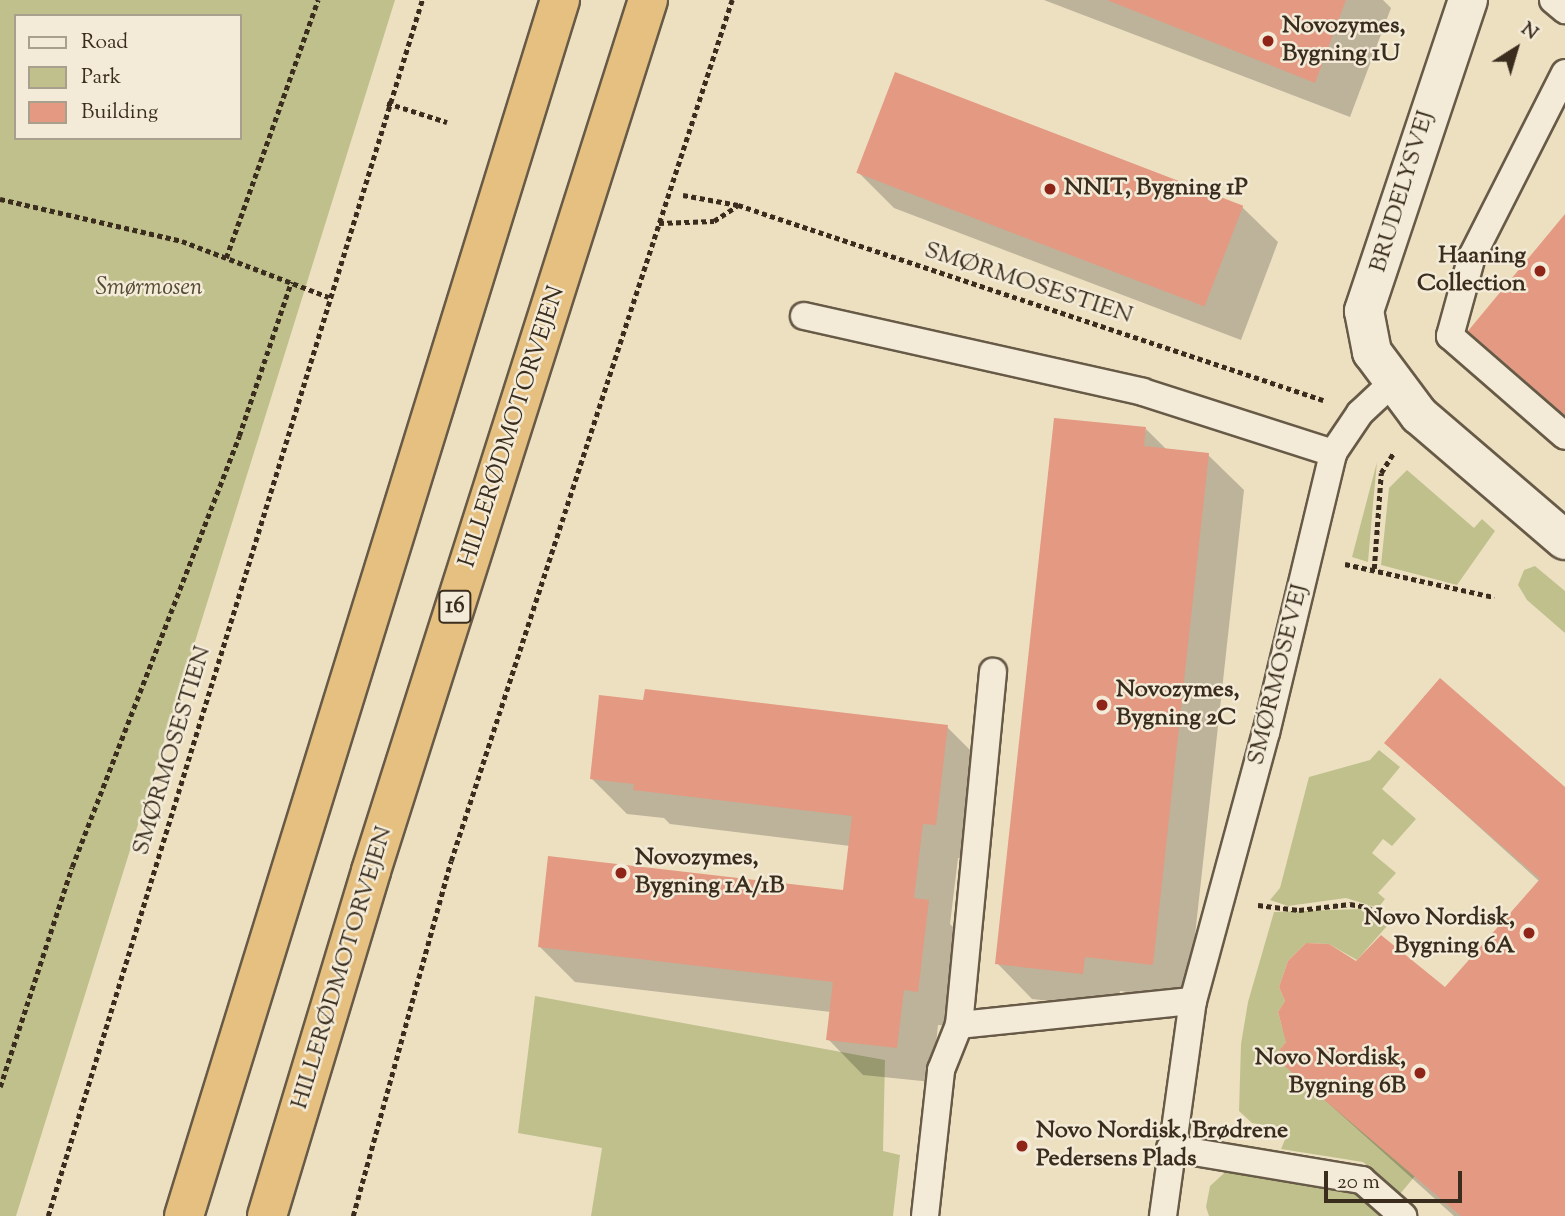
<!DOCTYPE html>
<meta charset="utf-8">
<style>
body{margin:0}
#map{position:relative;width:1565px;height:1216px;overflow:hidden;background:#ede0c1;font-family:"Sorts Mill Goudy",serif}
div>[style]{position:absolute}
.green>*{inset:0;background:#c0c08d}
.shadow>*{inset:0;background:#0003}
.building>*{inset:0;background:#e39982;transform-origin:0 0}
.path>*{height:4.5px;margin-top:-2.25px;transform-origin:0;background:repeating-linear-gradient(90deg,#3a2d1e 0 5px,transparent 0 8.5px)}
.roads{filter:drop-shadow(2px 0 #675a47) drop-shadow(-2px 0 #675a47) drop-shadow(0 2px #675a47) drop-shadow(0 -2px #675a47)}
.service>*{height:26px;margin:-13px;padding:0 13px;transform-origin:13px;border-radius:13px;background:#f3ebd7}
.minor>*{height:38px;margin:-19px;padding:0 19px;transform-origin:19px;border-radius:19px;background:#f3ebd7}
.motorway>*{height:38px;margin:-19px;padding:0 19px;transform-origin:19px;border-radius:19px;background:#e6c080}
.dots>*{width:19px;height:19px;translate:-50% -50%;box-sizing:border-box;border:4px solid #f3ebd7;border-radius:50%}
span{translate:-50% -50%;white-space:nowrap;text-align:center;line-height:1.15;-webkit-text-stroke:5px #f3ebd7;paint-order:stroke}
.shield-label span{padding:2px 5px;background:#f3ebd7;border:2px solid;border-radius:5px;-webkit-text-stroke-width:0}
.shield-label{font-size:23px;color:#3a2d1e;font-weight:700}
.poi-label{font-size:24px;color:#3a2d1e;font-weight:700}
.left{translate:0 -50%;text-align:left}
.right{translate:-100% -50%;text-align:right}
.street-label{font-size:24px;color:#3a2d1e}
.park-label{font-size:24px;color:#554a34;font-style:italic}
.legend{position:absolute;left:14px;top:14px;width:228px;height:126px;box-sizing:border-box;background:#f3ebd7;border:2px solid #a99f8d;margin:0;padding:9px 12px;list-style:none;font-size:21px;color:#3a2d1e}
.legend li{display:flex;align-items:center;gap:14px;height:35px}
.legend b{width:35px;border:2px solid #a99f8d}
.north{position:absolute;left:1481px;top:14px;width:70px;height:70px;-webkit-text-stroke:5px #f3ebd7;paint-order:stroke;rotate:37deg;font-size:19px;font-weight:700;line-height:28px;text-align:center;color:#3a2d1e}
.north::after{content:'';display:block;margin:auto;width:24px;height:32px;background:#3a2d1e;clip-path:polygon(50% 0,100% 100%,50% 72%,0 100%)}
.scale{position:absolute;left:1324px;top:1171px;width:138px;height:32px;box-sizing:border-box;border:4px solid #3a2d1e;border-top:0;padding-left:9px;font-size:21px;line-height:24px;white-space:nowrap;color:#3a2d1e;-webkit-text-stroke:5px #f3ebd7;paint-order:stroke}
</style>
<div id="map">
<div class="green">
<div style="clip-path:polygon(evenodd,0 0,395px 0,16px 1216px,0 1216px,0 0,16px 16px,240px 16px,240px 138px,16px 138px,16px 16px)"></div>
<div style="clip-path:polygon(1377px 462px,1373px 504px,1368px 562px,1352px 557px)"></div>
<div style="clip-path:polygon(1407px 470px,1474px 528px,1482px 519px,1495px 531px,1457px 585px,1381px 565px,1389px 488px)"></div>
<div style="clip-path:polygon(1535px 566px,1565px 591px,1565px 633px,1527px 600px,1518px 585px,1524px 570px)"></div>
<div style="clip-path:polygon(1379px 750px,1400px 767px,1382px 789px,1416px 819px,1392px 846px,1383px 839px,1372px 853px,1396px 873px,1378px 893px,1385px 899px,1378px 908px,1346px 898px,1288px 906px,1270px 900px,1280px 888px,1309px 777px,1370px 760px)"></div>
<div style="clip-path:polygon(1360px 909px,1387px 926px,1357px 960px,1329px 944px,1306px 943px,1288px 961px,1279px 987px,1285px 1001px,1278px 1012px,1282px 1027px,1291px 1035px,1275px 1057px,1415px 1176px,1400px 1194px,1363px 1162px,1281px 1149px,1286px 1137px,1282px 1128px,1252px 1123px,1239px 1111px,1241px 1044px,1248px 1002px,1274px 912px)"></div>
<div style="clip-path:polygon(535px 996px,885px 1060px,883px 1151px,900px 1155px,893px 1216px,591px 1216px,602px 1148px,518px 1133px)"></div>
<div style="clip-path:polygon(1233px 1165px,1362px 1187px,1395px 1216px,1209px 1216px,1206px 1207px,1210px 1186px)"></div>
</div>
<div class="shadow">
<div style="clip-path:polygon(1044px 0,1383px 0,1391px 8px,1350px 117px)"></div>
<div style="clip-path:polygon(859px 173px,1242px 207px,1278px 242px,1241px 340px,894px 208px)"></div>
<div style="clip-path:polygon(1565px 217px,1565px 418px,1470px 330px)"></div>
<div style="clip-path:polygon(1146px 429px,1167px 450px,1208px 455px,1244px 490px,1188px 999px,1120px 991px,1118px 1008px,1032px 999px,997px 963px)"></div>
<div style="clip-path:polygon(947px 727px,982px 762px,971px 859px,958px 858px,950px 924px,963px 937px,953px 1026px,938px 1025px,932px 1082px,863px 1075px,828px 1039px,831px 1012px,575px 982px,540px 947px,845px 892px,850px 846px,670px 824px,664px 818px,627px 814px,591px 778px)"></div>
<div style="clip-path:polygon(1386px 743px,1565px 789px,1565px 1216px,1454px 1216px,1277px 1057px,1356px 963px,1445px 989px,1540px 882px)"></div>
</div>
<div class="building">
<div style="clip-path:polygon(1107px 0,1346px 0,1315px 83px)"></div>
<div style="left:895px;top:72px;width:373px;height:108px;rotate:21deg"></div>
<div style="clip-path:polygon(1565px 214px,1565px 415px,1468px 331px)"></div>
<div style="clip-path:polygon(1054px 418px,1146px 427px,1144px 446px,1209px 453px,1153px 965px,1085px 957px,1083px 974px,995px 964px)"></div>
<div style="clip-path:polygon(1440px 678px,1565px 787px,1565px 1216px,1461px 1216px,1274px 1057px,1286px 1042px,1278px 1012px,1285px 1001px,1279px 987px,1288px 961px,1306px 943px,1329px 944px,1356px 961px,1381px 935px,1445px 987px,1540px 879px,1384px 743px)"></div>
<div style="clip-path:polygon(645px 689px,948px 725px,936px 825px,923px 824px,914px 898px,929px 900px,918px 992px,904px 990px,897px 1048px,826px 1040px,833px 982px,538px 947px,548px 856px,843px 890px,852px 816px,633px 790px,634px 784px,590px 779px,599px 695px,643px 700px)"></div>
</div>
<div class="path">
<div style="left:387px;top:103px;width:63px;rotate:17.6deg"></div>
<div style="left:683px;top:195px;width:56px;rotate:10.3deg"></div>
<div style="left:738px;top:205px;width:617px;rotate:18.43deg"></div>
<div style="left:0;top:199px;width:187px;rotate:13deg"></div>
<div style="left:182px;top:241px;width:157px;rotate:20.9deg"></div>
<div style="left:659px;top:223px;width:55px;rotate:-2.1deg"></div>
<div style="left:714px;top:221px;width:27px;rotate:-33deg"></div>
<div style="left:226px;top:258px;width:274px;rotate:-70.4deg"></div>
<div style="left:1345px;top:564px;width:153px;rotate:12.5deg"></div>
<div style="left:1374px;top:569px;width:96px;rotate:-85.8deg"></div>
<div style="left:1381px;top:473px;width:25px;rotate:-58deg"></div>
<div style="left:1258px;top:905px;width:41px;rotate:7deg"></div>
<div style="left:1299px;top:910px;width:51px;rotate:-6.7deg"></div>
<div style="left:1350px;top:904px;width:17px;rotate:10deg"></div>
<div style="left:1367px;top:907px;width:32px;rotate:32deg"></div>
<div style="left:0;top:1087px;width:231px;rotate:-71.9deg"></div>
<div style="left:72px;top:867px;width:462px;rotate:-68.8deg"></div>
<div style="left:239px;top:436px;width:163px;rotate:-71.3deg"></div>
<div style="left:48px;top:1216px;width:1272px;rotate:-72.9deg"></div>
<div style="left:353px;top:1216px;width:368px;rotate:-74.6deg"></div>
<div style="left:451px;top:861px;width:906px;rotate:-71.93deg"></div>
</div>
<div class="roads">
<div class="service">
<div style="left:1553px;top:0;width:16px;rotate:40deg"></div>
<div style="left:1565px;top:73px;width:205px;rotate:116.9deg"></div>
<div style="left:1472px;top:256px;width:83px;rotate:105.4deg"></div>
<div style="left:1450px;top:336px;width:152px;rotate:41deg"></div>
<div style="left:804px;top:316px;width:347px;rotate:12.6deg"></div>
<div style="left:1143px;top:392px;width:200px;rotate:17.8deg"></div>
<div style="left:959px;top:1025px;width:355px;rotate:-84.5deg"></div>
<div style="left:1170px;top:1148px;width:195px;rotate:9.5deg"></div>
<div style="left:1362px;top:1180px;width:55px;rotate:41.3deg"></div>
<div style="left:925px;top:1216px;width:147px;rotate:-83.7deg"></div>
<div style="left:941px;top:1070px;width:48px;rotate:-68.2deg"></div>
<div style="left:959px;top:1025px;width:235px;rotate:-5.9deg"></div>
<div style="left:1163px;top:1216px;width:217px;rotate:-82.1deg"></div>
<div style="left:1193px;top:1001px;width:278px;rotate:-74.8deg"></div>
<div style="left:1266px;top:733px;width:288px;rotate:-76.5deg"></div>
<div style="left:1333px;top:453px;width:48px;rotate:-56deg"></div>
<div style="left:1360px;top:413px;width:42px;rotate:-43.1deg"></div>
</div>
<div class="minor">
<div style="left:1468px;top:0;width:328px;rotate:108.5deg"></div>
<div style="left:1364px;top:311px;width:42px;rotate:79deg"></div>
<div style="left:1372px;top:352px;width:79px;rotate:53.3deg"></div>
<div style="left:1419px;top:415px;width:192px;rotate:40.6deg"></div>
</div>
<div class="motorway">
<div style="left:184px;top:1216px;width:1273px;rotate:-72.82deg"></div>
<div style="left:267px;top:1216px;width:360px;rotate:-73.2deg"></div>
<div style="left:371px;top:871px;width:914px;rotate:-72.36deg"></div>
</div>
</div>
<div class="dots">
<div style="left:1268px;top:41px;background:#8f2418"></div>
<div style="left:1050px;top:189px;background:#8f2418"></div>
<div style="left:1540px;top:271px;background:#8f2418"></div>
<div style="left:1102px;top:705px;background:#8f2418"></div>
<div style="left:621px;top:873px;background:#8f2418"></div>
<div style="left:1529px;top:933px;background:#8f2418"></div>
<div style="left:1420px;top:1073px;background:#8f2418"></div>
<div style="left:1022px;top:1146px;background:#8f2418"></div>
</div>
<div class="shield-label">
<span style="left:455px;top:607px">16</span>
</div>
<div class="poi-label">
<span class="left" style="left:1282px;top:41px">Novozymes,<br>Bygning 1U</span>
<span class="left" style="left:1064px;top:189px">NNIT, Bygning 1P</span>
<span class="right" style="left:1526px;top:271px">Haaning<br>Collection</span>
<span class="left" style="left:1116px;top:705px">Novozymes,<br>Bygning 2C</span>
<span class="left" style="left:635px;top:873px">Novozymes,<br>Bygning 1A/1B</span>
<span class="right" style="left:1515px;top:933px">Novo Nordisk,<br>Bygning 6A</span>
<span class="right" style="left:1406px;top:1073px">Novo Nordisk,<br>Bygning 6B</span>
<span class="left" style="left:1036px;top:1146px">Novo Nordisk, Brødrene<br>Pedersens Plads</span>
</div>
<div class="street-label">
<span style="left:1403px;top:192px;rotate:-73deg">BRUDELYSVEJ</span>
<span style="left:1028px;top:284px;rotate:18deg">SMØRMOSESTIEN</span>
<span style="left:513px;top:427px;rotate:-72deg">HILLERØDMOTORVEJEN</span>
<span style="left:1279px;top:675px;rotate:-76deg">SMØRMOSEVEJ</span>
<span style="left:173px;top:751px;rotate:-73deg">SMØRMOSESTIEN</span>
<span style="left:343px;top:968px;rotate:-73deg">HILLERØDMOTORVEJEN</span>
</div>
<div class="park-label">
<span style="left:149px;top:289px">Smørmosen</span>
</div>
<ul class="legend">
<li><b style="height:9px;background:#f3ebd7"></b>Road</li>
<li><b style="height:19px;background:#c0c08d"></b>Park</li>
<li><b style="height:19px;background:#e39982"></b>Building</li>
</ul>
<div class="north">N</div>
<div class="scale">20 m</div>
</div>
